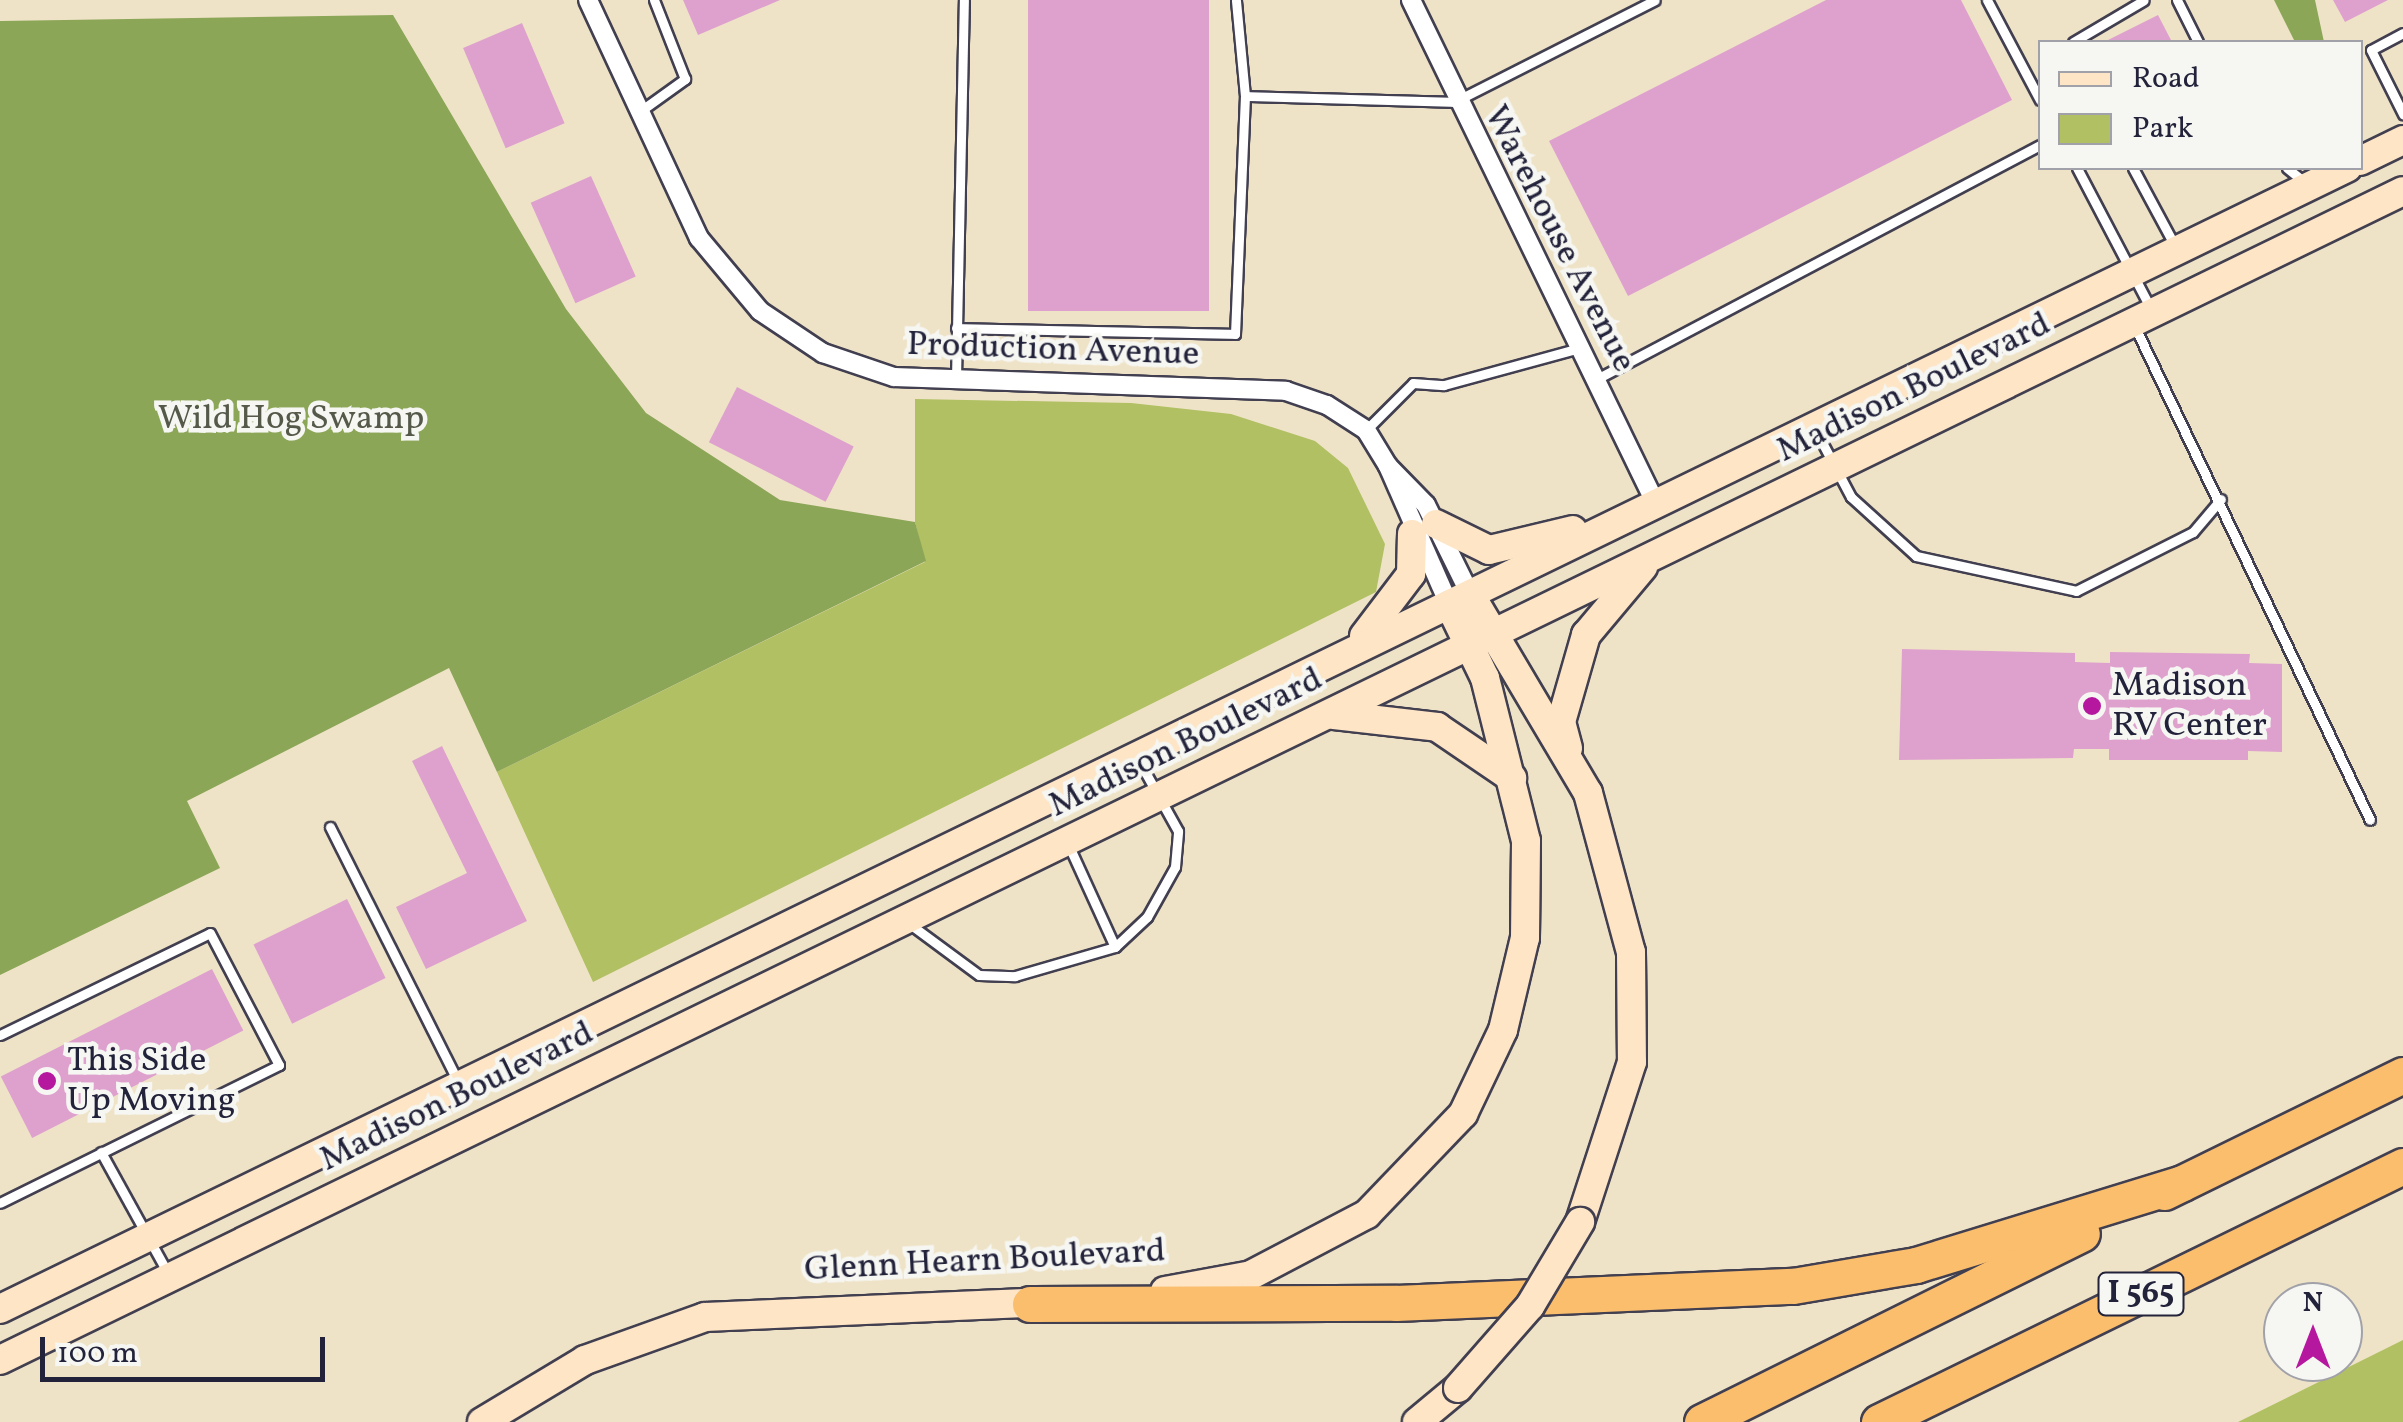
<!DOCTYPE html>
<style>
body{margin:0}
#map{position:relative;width:2403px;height:1422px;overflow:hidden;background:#efe3c7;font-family:Vollkorn,serif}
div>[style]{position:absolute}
.green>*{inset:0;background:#b0c062}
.forest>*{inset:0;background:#8ca658}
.building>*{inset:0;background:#dea1ce;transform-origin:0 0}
.roads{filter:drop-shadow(2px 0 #413f50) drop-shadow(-2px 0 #413f50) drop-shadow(0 2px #413f50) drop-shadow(0 -2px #413f50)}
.lane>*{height:9px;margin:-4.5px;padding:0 4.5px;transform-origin:4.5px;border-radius:4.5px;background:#fff}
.street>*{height:18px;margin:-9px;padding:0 9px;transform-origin:9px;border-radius:9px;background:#fff}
.secondary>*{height:28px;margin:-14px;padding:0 14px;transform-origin:14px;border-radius:14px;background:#fde5c5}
.highway>*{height:35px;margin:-17.5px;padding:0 17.5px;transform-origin:17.5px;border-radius:17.5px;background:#fabe6d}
.bridges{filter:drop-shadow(2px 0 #413f50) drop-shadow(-2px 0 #413f50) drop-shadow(0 2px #413f50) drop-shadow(0 -2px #413f50)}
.secondary-bridge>*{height:28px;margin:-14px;padding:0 14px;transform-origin:14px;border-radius:14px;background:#fde5c5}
.dots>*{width:28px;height:28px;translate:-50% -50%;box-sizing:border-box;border:5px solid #f6f6f2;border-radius:50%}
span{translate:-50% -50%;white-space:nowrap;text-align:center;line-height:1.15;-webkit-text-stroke:9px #f6f6f2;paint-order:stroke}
.shield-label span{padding:2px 8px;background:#f6f6f2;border:2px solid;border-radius:8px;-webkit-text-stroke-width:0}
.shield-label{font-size:32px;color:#22223b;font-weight:700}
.street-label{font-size:35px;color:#22223b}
.park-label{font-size:35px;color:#545949}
.poi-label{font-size:35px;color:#22223b}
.left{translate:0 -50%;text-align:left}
.legend{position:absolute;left:2038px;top:40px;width:325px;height:130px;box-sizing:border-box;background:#f6f6f2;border:2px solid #a1a1a9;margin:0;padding:12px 18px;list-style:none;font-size:30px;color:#22223b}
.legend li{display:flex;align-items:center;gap:20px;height:50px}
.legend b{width:50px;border:2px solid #a1a1a9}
.north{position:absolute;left:2263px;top:1282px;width:100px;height:100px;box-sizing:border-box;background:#f6f6f2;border:2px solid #a1a1a9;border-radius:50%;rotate:0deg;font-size:28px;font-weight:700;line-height:40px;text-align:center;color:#22223b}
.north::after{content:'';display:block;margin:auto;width:35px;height:45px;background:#b5179e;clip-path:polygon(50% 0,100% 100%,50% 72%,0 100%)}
.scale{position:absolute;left:40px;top:1337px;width:285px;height:45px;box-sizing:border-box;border:5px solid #22223b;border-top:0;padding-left:12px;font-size:30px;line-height:35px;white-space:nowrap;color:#22223b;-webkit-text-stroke:8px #f6f6f2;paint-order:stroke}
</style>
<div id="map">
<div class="green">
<div style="clip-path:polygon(915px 399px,1131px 403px,1231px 414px,1315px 441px,1348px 468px,1385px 544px,1376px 592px,593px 982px,497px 772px,925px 562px,915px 522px)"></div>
<div style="clip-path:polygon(2403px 1340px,2403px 1422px,2238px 1422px)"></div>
</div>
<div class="forest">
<div style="clip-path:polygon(2274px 0,2315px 0,2324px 42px,2295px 42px)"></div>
<div style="clip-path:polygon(393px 15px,566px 309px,646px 413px,780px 500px,915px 522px,926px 561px,497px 772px,449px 668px,187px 801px,220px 868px,0 975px,0 21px)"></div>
</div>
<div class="building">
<div style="clip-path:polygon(683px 0,780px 0,698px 35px)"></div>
<div style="left:1028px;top:0;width:181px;height:311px"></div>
<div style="clip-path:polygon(1826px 0,1961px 0,2012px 100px,1628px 296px,1549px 141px)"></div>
<div style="clip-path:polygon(2333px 0,2388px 0,2345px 22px)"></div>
<div style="clip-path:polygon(2158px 15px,2172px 42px,2104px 42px)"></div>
<div style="left:522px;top:23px;width:109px;height:64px;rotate:67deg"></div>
<div style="left:591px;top:176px;width:110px;height:66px;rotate:66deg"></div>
<div style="left:737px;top:387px;width:131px;height:62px;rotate:27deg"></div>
<div style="clip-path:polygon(1902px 649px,2075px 653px,2075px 662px,2110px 663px,2110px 652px,2250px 654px,2249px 663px,2282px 664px,2282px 752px,2248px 751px,2248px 760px,2109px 760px,2109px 749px,2074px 749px,2073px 758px,1899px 760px)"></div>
<div style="clip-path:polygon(442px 746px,527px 921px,426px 969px,396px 907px,467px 873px,412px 761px)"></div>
<div style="left:347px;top:899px;width:88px;height:104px;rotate:64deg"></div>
<div style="left:212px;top:969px;width:69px;height:237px;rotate:63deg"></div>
</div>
<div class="roads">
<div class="lane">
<div style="left:1987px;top:0;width:113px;rotate:62.1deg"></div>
<div style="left:2177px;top:0;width:47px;rotate:63.4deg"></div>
<div style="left:2403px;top:33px;width:36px;rotate:152deg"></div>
<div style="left:2371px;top:50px;width:72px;rotate:63.4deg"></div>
<div style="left:2073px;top:42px;width:82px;rotate:-30.6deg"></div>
<div style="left:1245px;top:96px;width:209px;rotate:1.6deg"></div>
<div style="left:1454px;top:102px;width:225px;rotate:-26.9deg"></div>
<div style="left:639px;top:112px;width:57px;rotate:-35.7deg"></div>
<div style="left:685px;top:79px;width:85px;rotate:-111.4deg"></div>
<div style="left:2077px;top:168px;width:161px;rotate:62.3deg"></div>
<div style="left:2133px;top:168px;width:91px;rotate:61.7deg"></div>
<div style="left:2287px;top:168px;width:22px;rotate:39deg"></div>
<div style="left:2134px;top:325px;width:548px;rotate:64.51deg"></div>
<div style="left:956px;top:328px;width:279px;rotate:1.2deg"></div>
<div style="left:1235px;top:334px;width:238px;rotate:-87.6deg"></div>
<div style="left:1245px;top:96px;width:96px;rotate:-95.4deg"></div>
<div style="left:956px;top:378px;width:378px;rotate:-88.8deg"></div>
<div style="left:1595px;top:380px;width:503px;rotate:-27.84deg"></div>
<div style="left:1815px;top:429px;width:77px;rotate:62.1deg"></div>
<div style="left:1851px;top:497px;width:88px;rotate:42.2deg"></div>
<div style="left:1916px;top:556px;width:164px;rotate:12.3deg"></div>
<div style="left:2076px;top:591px;width:131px;rotate:-26.8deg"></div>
<div style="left:2193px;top:532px;width:43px;rotate:-49.7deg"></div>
<div style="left:1366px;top:430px;width:66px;rotate:-45deg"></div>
<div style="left:1413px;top:383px;width:31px;rotate:4deg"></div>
<div style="left:1444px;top:385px;width:140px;rotate:-15.3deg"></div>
<div style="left:330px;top:827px;width:287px;rotate:63.3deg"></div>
<div style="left:1068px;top:844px;width:113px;rotate:65.5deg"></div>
<div style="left:907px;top:922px;width:89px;rotate:36.4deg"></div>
<div style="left:979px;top:975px;width:36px;rotate:2deg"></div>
<div style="left:1015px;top:976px;width:104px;rotate:-16.2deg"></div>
<div style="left:1115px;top:947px;width:44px;rotate:-43.2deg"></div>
<div style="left:1147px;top:917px;width:57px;rotate:-60.8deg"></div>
<div style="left:1175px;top:867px;width:36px;rotate:-85deg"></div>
<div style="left:1178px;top:831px;width:82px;rotate:-119.1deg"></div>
<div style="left:0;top:1035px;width:233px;rotate:-25.9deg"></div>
<div style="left:210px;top:933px;width:149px;rotate:62.4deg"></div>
<div style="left:279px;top:1065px;width:311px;rotate:153.7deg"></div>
<div style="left:101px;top:1152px;width:141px;rotate:61.1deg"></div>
</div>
<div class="street">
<div style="left:588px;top:0;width:263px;rotate:65deg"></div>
<div style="left:699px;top:238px;width:95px;rotate:50.1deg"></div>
<div style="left:760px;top:311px;width:76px;rotate:33.7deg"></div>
<div style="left:823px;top:353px;width:75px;rotate:18.7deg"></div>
<div style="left:894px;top:377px;width:392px;rotate:2deg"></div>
<div style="left:1286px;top:391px;width:43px;rotate:18.9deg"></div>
<div style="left:1327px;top:405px;width:46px;rotate:32.7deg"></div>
<div style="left:1366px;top:430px;width:42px;rotate:58.6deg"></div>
<div style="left:1388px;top:466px;width:151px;rotate:66.2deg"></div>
<div style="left:1411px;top:0;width:560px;rotate:64.08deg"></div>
<div style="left:1388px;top:466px;width:54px;rotate:45.7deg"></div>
<div style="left:1426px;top:505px;width:102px;rotate:63.7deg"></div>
</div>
<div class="secondary">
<div style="left:2360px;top:161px;width:48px;rotate:-26deg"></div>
<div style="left:1436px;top:524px;width:59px;rotate:26.1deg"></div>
<div style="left:1489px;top:550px;width:86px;rotate:-13.4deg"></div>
<div style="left:1471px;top:596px;width:229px;rotate:59.3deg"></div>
<div style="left:1588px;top:793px;width:165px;rotate:74.9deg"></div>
<div style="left:1631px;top:952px;width:110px;rotate:89.5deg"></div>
<div style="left:1632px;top:1062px;width:168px;rotate:108deg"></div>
<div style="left:1364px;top:636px;width:78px;rotate:-52.8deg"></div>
<div style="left:1411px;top:574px;width:40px;rotate:-88.6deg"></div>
<div style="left:1334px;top:715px;width:104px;rotate:6.6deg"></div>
<div style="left:1437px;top:727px;width:91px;rotate:34.2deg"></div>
<div style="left:1568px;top:748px;width:27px;rotate:-105deg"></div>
<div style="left:1561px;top:722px;width:91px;rotate:-74deg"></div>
<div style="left:1586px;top:635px;width:89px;rotate:-50deg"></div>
<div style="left:1165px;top:1291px;width:87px;rotate:-10.5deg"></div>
<div style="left:1251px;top:1275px;width:131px;rotate:-27.7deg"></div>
<div style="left:1367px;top:1214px;width:139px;rotate:-46.2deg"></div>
<div style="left:1463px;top:1114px;width:93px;rotate:-64.5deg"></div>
<div style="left:1503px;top:1030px;width:95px;rotate:-76.6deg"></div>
<div style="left:1525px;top:938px;width:97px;rotate:-89.4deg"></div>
<div style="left:1526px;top:841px;width:168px;rotate:-104.1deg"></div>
<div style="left:1485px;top:678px;width:82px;rotate:-115.9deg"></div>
<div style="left:0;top:1309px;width:2610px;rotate:-25.93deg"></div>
<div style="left:0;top:1360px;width:2672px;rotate:-25.94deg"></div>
<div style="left:482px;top:1422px;width:120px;rotate:-31deg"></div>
<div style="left:585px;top:1360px;width:127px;rotate:-19.7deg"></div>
<div style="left:705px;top:1317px;width:343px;rotate:-2.5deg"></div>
<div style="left:1417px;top:1422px;width:53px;rotate:-39.7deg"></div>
</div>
<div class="highway">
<div style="left:2164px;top:1192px;width:266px;rotate:-26.1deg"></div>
<div style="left:1030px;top:1304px;width:366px;rotate:-0.2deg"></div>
<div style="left:1396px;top:1303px;width:397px;rotate:-2.5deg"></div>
<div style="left:1793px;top:1286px;width:125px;rotate:-9.7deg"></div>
<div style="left:1916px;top:1265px;width:278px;rotate:-17.1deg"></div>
<div style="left:1702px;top:1422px;width:424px;rotate:-26.4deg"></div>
<div style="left:1879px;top:1422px;width:583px;rotate:-26.04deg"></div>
</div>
</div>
<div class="bridges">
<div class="secondary-bridge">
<div style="left:1458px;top:1388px;width:109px;rotate:-48.7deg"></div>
<div style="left:1530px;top:1306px;width:98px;rotate:-59.2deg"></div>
</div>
</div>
<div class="dots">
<div style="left:2092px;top:706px;background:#b5179e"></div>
<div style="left:47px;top:1081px;background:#b5179e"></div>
</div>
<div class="shield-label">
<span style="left:2141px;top:1294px">I 565</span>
</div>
<div class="street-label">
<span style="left:1559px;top:239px;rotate:63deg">Warehouse Avenue</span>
<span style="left:1053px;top:350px;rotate:2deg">Production Avenue</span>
<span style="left:1914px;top:388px;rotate:-26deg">Madison Boulevard</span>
<span style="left:1186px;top:743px;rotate:-26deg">Madison Boulevard</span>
<span style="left:457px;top:1097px;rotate:-26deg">Madison Boulevard</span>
<span style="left:985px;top:1261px;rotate:-3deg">Glenn Hearn Boulevard</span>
</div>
<div class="park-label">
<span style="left:291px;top:419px">Wild Hog Swamp</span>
</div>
<div class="poi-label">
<span class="left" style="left:2112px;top:706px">Madison<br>RV Center</span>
<span class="left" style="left:67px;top:1081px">This Side<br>Up Moving</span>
</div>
<ul class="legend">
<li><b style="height:12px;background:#fde5c5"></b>Road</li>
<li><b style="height:28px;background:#b0c062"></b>Park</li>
</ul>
<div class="north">N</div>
<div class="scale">100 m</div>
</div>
